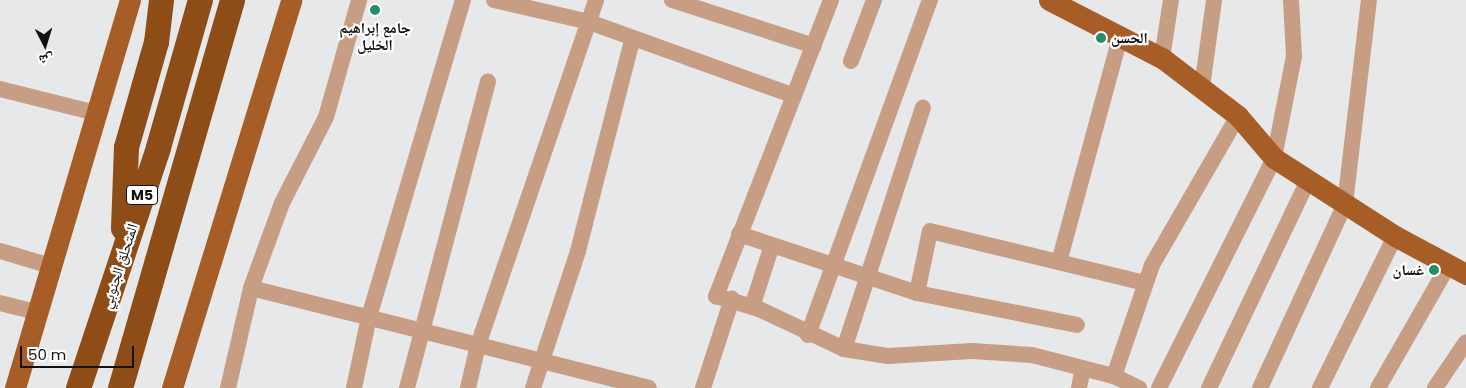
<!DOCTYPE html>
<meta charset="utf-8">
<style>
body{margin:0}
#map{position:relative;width:1466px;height:388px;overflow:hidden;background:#e7e8e9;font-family:Poppins,"Noto Naskh Arabic",sans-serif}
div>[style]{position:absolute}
.minor>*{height:16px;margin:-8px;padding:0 8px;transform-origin:8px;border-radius:8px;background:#c79e83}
.major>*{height:21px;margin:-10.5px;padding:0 10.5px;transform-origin:10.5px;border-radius:10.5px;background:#a65e26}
.highway>*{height:25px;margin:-12.5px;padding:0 12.5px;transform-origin:12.5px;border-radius:12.5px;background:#8e4c16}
.dots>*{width:14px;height:14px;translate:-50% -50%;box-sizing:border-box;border:2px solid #fff;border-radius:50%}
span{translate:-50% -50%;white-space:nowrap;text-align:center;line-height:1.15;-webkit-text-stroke:4.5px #fff;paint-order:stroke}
.shield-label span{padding:1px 4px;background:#fff;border:1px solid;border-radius:4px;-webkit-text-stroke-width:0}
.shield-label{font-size:14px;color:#111112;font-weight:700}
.poi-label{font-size:15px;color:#111112;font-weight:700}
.left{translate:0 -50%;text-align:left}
.right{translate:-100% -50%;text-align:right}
.street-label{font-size:15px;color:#111112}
.north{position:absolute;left:20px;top:20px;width:50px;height:50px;-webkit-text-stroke:4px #fff;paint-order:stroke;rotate:175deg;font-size:14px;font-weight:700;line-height:20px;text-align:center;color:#111112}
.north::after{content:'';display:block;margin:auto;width:18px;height:22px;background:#111112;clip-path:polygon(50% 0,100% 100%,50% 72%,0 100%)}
.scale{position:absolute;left:20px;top:346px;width:114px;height:22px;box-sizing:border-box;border:2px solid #111112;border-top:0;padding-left:6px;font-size:15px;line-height:18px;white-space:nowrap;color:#111112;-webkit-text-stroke:4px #fff;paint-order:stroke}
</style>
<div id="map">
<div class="minor">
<div style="left:494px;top:0;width:98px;rotate:13deg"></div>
<div style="left:589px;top:22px;width:218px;rotate:19.8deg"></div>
<div style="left:672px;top:0;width:149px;rotate:17.9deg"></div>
<div style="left:831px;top:0;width:318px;rotate:111.2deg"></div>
<div style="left:716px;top:296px;width:45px;rotate:16.8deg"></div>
<div style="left:759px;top:309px;width:94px;rotate:25.2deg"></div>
<div style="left:844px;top:349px;width:45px;rotate:9deg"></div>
<div style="left:888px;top:356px;width:84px;rotate:-3.4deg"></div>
<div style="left:972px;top:351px;width:60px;rotate:3.8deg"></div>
<div style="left:1032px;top:355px;width:85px;rotate:14.4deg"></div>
<div style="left:1114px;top:376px;width:28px;rotate:26deg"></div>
<div style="left:1162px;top:58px;width:59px;rotate:-81.2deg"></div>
<div style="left:851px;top:61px;width:65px;rotate:-69.3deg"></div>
<div style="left:1202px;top:87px;width:88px;rotate:-82.1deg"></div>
<div style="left:0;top:89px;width:99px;rotate:14deg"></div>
<div style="left:739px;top:234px;width:188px;rotate:18.3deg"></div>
<div style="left:917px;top:293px;width:163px;rotate:11.3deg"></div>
<div style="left:0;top:251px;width:53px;rotate:16.4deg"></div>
<div style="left:1059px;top:262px;width:236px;rotate:-74.8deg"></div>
<div style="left:251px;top:288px;width:410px;rotate:14.1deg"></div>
<div style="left:917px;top:293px;width:63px;rotate:-78.2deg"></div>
<div style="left:930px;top:231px;width:221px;rotate:13.6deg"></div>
<div style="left:0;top:303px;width:38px;rotate:14deg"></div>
<div style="left:752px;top:307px;width:65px;rotate:-72.1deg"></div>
<div style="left:808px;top:335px;width:357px;rotate:-70deg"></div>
<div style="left:844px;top:349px;width:254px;rotate:-71.9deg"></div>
<div style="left:1114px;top:376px;width:117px;rotate:-71.1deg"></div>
<div style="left:1152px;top:265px;width:172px;rotate:-60deg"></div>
<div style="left:228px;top:388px;width:103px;rotate:-77deg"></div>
<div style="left:251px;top:288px;width:90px;rotate:-70deg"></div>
<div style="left:282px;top:203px;width:97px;rotate:-62.9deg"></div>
<div style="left:326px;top:117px;width:122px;rotate:-74.2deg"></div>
<div style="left:354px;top:388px;width:73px;rotate:-78.1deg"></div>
<div style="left:369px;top:317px;width:331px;rotate:-73.5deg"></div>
<div style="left:407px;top:388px;width:317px;rotate:-75.2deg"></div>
<div style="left:468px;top:388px;width:44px;rotate:-76.9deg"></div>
<div style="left:478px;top:345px;width:365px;rotate:-71.1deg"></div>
<div style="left:533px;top:388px;width:144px;rotate:-71.8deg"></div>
<div style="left:578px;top:251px;width:218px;rotate:-75.6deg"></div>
<div style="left:703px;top:388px;width:94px;rotate:-72deg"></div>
<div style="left:1079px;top:388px;width:20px;rotate:-79deg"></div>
<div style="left:1159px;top:388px;width:257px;rotate:-63.4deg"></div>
<div style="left:1274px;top:158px;width:104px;rotate:-78.9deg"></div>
<div style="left:1294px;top:56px;width:56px;rotate:-93.1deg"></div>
<div style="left:1209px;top:388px;width:230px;rotate:-64.5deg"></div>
<div style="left:1260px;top:388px;width:203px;rotate:-65.2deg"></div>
<div style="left:1345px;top:204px;width:205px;rotate:-83.3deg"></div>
<div style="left:1320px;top:388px;width:169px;rotate:-63.7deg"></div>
<div style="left:1378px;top:388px;width:143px;rotate:-60.2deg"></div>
<div style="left:1435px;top:388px;width:55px;rotate:-56deg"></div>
</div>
<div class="major">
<div style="left:1049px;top:0;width:127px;rotate:27.2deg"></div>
<div style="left:1162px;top:58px;width:96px;rotate:37.3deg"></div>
<div style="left:1238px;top:116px;width:55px;rotate:49.4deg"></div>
<div style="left:1274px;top:158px;width:144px;rotate:32.8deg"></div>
<div style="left:1395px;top:236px;width:81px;rotate:28.2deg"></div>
<div style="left:15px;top:388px;width:405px;rotate:-73.5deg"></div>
<div style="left:172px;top:388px;width:406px;rotate:-72.9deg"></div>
</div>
<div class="highway">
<div style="left:123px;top:228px;width:81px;rotate:-87.9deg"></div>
<div style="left:126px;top:147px;width:109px;rotate:-74.1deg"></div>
<div style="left:156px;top:42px;width:42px;rotate:-83.2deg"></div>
<div style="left:78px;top:388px;width:254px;rotate:-71.6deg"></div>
<div style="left:158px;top:147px;width:153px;rotate:-74.1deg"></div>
<div style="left:120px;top:388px;width:404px;rotate:-73.9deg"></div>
</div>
<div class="dots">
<div style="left:375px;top:10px;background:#268d6a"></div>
<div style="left:1101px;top:38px;background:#268d6a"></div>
<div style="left:1434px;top:270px;background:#268d6a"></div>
</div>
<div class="shield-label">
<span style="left:142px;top:195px">M5</span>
</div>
<div class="poi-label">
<span style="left:375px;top:36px">جامع إبراهيم<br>الخليل</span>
<span class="left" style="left:1111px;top:38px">الحسن</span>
<span class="right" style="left:1424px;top:270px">غسان</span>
</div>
<div class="street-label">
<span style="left:119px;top:266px;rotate:-72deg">المتحلق الجنوبي</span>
</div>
<div class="north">ش</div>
<div class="scale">50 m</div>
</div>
